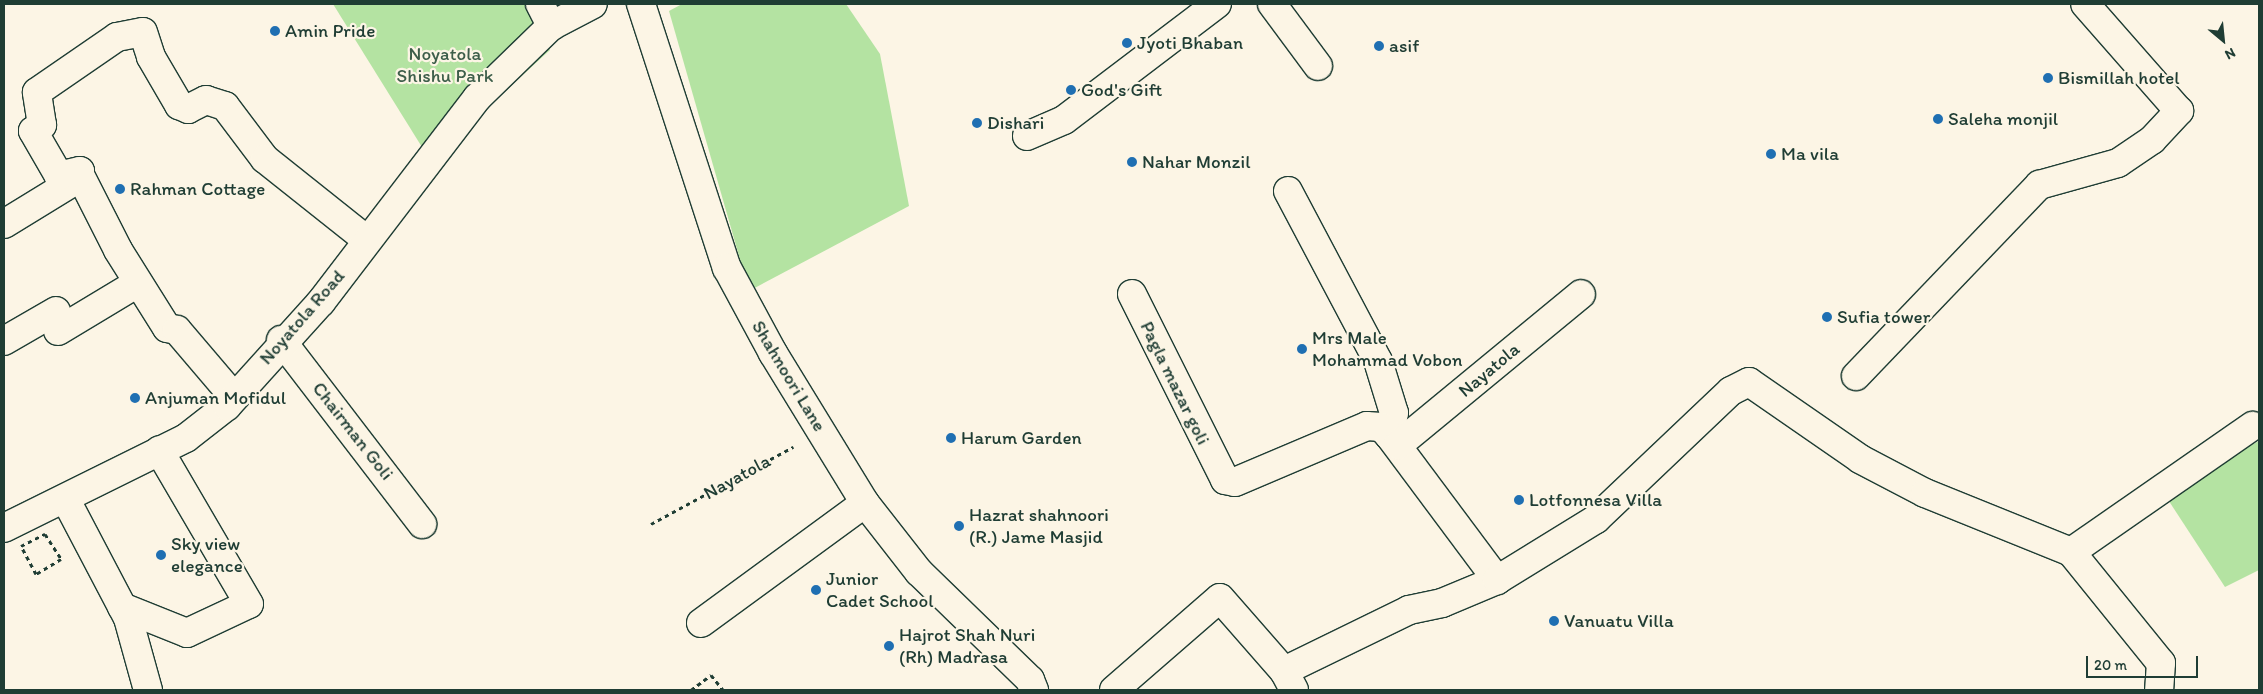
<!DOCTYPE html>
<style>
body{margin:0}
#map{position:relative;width:2263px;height:694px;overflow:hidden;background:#fcf5e5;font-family:Itim,sans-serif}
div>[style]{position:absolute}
.green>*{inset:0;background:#b4e3a2}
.path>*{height:3px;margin-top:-1.5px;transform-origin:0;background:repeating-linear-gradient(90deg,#1f3d34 0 4px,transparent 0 8px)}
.roads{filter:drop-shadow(1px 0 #1f3d34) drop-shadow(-1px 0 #1f3d34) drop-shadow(0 1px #1f3d34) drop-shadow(0 -1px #1f3d34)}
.minor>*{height:28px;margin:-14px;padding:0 14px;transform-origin:14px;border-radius:14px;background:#fcf5e5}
.tertiary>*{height:28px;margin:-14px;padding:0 14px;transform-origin:14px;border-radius:14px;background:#fcf5e5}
.dots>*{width:14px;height:14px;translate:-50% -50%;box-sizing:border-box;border:2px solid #fcf5e5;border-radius:50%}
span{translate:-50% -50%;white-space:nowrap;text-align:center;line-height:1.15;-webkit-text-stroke:4.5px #fcf5e5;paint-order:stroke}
.poi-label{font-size:19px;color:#1f3d34}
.left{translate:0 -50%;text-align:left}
.park-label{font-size:19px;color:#3d5e4a}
.street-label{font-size:19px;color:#1f3d34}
.frame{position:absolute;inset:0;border:5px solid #1f3d34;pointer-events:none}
.north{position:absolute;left:2198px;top:15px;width:50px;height:50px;-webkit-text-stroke:4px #fcf5e5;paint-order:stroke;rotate:152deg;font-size:14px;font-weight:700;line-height:20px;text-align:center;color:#1f3d34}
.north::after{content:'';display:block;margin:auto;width:18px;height:22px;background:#1f3d34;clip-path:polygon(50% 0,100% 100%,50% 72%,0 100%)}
.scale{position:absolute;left:2086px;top:656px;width:112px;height:22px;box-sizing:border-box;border:2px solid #1f3d34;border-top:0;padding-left:6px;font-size:15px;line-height:18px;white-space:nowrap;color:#1f3d34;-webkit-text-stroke:4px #fcf5e5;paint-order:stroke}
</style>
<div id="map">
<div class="green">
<div style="clip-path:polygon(333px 4px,528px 4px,550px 50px,430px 160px)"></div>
<div style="clip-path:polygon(682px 4px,846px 4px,880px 54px,909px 206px,749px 291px,669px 11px)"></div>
<div style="clip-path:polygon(2259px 441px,2259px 570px,2225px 587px,2163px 492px)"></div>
</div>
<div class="path">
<div style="left:651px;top:524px;width:162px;rotate:-28.5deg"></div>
<div style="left:45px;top:534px;width:30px;rotate:57deg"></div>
<div style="left:61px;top:559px;width:29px;rotate:149deg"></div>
<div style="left:36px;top:574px;width:32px;rotate:-118deg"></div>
<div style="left:21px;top:546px;width:27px;rotate:-27deg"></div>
<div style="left:691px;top:690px;width:25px;rotate:-37deg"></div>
<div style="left:711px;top:675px;width:19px;rotate:51deg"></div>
</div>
<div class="roads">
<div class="minor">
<div style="left:540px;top:4px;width:25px;rotate:63deg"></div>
<div style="left:641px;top:4px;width:278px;rotate:72deg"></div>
<div style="left:727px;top:268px;width:97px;rotate:61.6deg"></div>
<div style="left:773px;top:353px;width:176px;rotate:58.5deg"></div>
<div style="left:865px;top:503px;width:88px;rotate:52deg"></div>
<div style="left:919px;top:572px;width:155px;rotate:44.2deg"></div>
<div style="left:1030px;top:680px;width:11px;rotate:68deg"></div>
<div style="left:1272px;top:4px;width:77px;rotate:53.4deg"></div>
<div style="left:1027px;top:136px;width:40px;rotate:-23.4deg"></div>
<div style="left:1064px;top:120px;width:192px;rotate:-37.2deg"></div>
<div style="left:79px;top:173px;width:86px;rotate:63.1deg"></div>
<div style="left:118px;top:250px;width:92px;rotate:57.9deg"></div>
<div style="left:167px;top:328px;width:10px;rotate:11deg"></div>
<div style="left:177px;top:330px;width:88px;rotate:49.6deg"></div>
<div style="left:1288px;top:191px;width:192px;rotate:62.1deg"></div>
<div style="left:1378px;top:361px;width:54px;rotate:72.9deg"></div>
<div style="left:1394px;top:413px;width:23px;rotate:103deg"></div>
<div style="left:1389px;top:435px;width:181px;rotate:53.3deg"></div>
<div style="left:4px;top:224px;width:88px;rotate:-31.5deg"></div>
<div style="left:79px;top:178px;width:7px;rotate:-82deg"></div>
<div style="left:80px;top:171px;width:22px;rotate:167deg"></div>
<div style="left:59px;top:176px;width:52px;rotate:-120deg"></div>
<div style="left:33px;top:131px;width:11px;rotate:-34deg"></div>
<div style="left:42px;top:125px;width:33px;rotate:-99deg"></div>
<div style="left:37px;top:92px;width:97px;rotate:-34.5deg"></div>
<div style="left:117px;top:37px;width:26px;rotate:-11deg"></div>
<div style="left:143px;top:32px;width:26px;rotate:72deg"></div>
<div style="left:151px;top:57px;width:56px;rotate:59.7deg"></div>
<div style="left:179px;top:105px;width:10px;rotate:24deg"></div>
<div style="left:188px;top:109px;width:20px;rotate:-27deg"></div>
<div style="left:206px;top:100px;width:20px;rotate:18deg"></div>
<div style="left:225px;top:106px;width:66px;rotate:53deg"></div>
<div style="left:265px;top:159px;width:130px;rotate:38.5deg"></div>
<div style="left:1132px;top:294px;width:208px;rotate:63.4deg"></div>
<div style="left:1225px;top:480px;width:10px;rotate:11deg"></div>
<div style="left:1235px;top:482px;width:143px;rotate:-23deg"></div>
<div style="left:1367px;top:426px;width:14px;rotate:4deg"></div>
<div style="left:1381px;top:427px;width:11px;rotate:45deg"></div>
<div style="left:58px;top:331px;width:93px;rotate:-31deg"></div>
<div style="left:281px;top:340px;width:232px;rotate:52.5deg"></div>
<div style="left:4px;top:341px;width:60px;rotate:-30deg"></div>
<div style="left:1856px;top:376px;width:265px;rotate:-46.2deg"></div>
<div style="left:2039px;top:185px;width:82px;rotate:-15.6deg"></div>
<div style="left:2118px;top:163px;width:41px;rotate:-34.1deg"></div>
<div style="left:2152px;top:140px;width:40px;rotate:-47deg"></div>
<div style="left:2179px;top:111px;width:142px;rotate:-131.3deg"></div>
<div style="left:1398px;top:445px;width:237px;rotate:-39.5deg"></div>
<div style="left:66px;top:500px;width:133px;rotate:62.3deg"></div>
<div style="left:128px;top:618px;width:75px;rotate:74.5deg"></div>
<div style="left:2071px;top:552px;width:221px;rotate:-34.8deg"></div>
<div style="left:122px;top:607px;width:70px;rotate:21.8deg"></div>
<div style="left:187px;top:633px;width:68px;rotate:-25.1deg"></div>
<div style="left:249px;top:604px;width:178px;rotate:-120.3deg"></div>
<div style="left:701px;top:623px;width:203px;rotate:-36.2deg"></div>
<div style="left:1284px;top:671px;width:139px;rotate:-26deg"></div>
<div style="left:1409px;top:610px;width:34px;rotate:-12deg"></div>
<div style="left:1442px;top:603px;width:60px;rotate:-22.7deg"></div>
<div style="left:1497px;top:580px;width:116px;rotate:-31.6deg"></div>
<div style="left:1596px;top:519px;width:186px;rotate:-43.5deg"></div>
<div style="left:1731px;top:391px;width:20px;rotate:-27deg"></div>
<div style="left:1749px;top:382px;width:135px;rotate:34.7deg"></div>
<div style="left:1860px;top:459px;width:73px;rotate:27.6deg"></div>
<div style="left:1925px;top:493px;width:157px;rotate:22deg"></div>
<div style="left:2071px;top:552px;width:143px;rotate:51deg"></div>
<div style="left:2161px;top:663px;width:27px;rotate:94deg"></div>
<div style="left:1114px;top:690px;width:140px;rotate:-41deg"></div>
<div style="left:1220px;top:598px;width:97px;rotate:48.8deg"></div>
<div style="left:1284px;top:671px;width:21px;rotate:62deg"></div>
</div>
<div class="tertiary">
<div style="left:4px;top:528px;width:203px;rotate:-26.3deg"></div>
<div style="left:186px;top:438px;width:52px;rotate:-38deg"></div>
<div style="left:227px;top:406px;width:140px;rotate:-47.9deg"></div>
<div style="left:321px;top:302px;width:257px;rotate:-52.6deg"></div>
<div style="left:477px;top:98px;width:103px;rotate:-44.2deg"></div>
<div style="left:551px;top:26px;width:47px;rotate:-27.6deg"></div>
</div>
</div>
<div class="dots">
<div style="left:275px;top:31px;background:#1f6fb2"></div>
<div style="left:1127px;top:43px;background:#1f6fb2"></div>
<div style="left:1379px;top:46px;background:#1f6fb2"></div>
<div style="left:2048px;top:78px;background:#1f6fb2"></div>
<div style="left:1071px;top:90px;background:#1f6fb2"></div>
<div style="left:1938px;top:119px;background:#1f6fb2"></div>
<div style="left:977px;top:123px;background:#1f6fb2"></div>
<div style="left:1771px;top:154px;background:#1f6fb2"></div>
<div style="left:1132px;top:162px;background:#1f6fb2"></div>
<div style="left:120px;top:189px;background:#1f6fb2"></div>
<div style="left:1827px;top:317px;background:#1f6fb2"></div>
<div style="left:1302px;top:349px;background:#1f6fb2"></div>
<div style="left:135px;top:398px;background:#1f6fb2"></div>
<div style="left:951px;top:438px;background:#1f6fb2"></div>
<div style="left:1519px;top:500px;background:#1f6fb2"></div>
<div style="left:959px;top:526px;background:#1f6fb2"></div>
<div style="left:161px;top:555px;background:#1f6fb2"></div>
<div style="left:816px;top:590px;background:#1f6fb2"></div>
<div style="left:1554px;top:621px;background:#1f6fb2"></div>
<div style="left:889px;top:646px;background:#1f6fb2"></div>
</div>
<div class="poi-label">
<span class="left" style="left:285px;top:31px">Amin Pride</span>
<span class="left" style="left:1137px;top:43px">Jyoti Bhaban</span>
<span class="left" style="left:1389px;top:46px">asif</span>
<span class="left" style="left:2058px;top:78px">Bismillah hotel</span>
<span class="left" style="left:1081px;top:90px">God's Gift</span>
<span class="left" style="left:1948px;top:119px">Saleha monjil</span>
<span class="left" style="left:987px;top:123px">Dishari</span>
<span class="left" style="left:1781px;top:154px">Ma vila</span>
<span class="left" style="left:1142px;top:162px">Nahar Monzil</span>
<span class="left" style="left:130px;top:189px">Rahman Cottage</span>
<span class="left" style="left:1837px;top:317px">Sufia tower</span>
<span class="left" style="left:1312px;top:349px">Mrs Male<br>Mohammad Vobon</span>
<span class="left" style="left:145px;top:398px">Anjuman Mofidul</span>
<span class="left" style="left:961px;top:438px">Harum Garden</span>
<span class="left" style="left:1529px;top:500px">Lotfonnesa Villa</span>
<span class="left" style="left:969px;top:526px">Hazrat shahnoori<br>(R.) Jame Masjid</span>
<span class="left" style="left:171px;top:555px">Sky view<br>elegance</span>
<span class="left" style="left:826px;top:590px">Junior<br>Cadet School</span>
<span class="left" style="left:1564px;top:621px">Vanuatu Villa</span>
<span class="left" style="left:899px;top:646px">Hajrot Shah Nuri<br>(Rh) Madrasa</span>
</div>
<div class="park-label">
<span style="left:445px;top:65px">Noyatola<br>Shishu Park</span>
</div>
<div class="street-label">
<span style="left:302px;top:317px;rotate:-49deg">Noyatola Road</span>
<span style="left:1489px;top:370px;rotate:-40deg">Nayatola</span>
<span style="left:789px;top:376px;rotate:59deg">Shahnoori Lane</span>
<span style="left:1175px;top:383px;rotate:64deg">Pagla mazar goli</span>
<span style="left:353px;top:431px;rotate:52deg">Chairman Goli</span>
<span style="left:737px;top:477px;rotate:-29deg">Nayatola</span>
</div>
<div class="frame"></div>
<div class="north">N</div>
<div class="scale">20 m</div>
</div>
